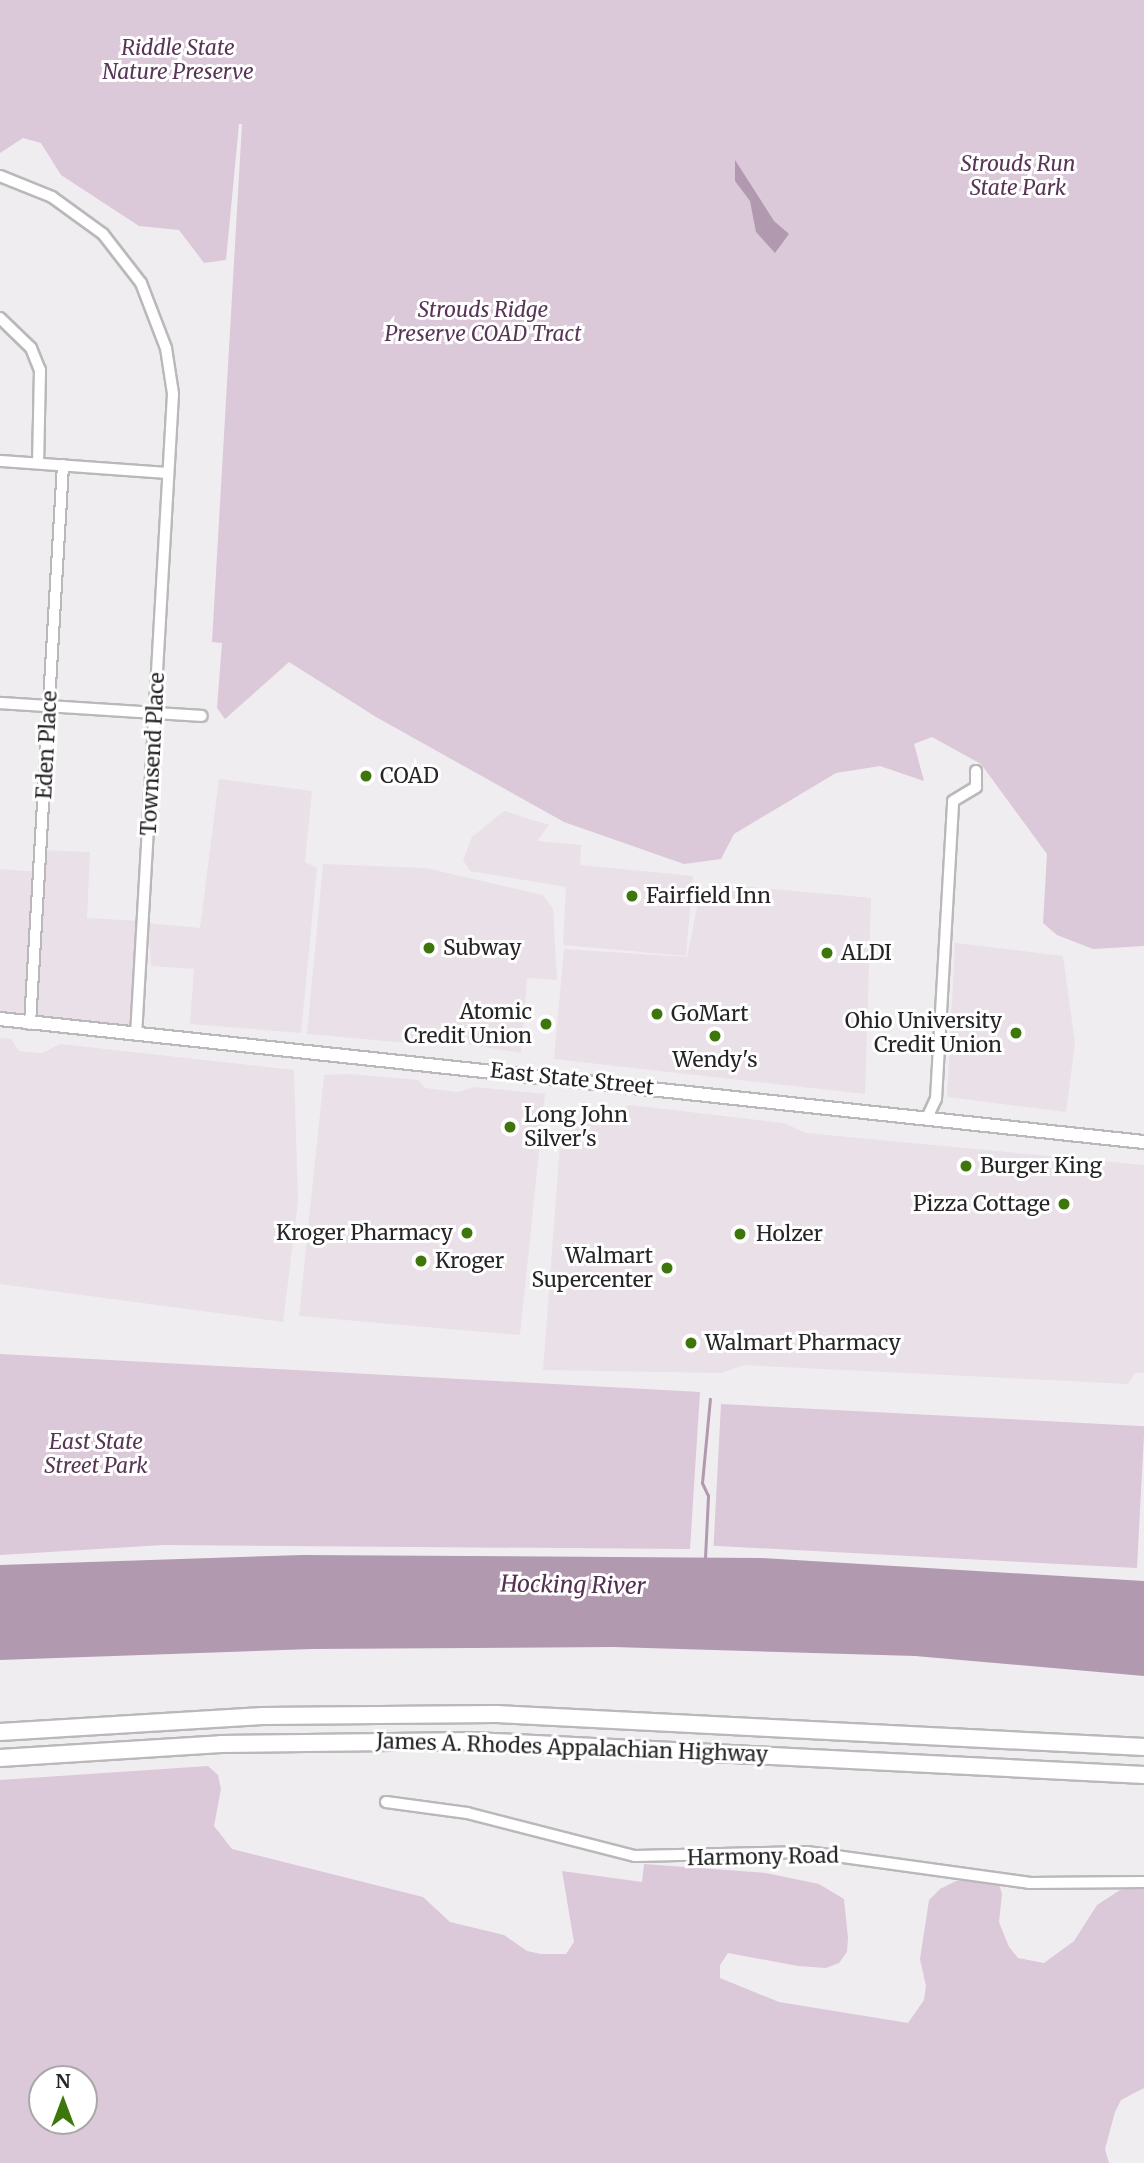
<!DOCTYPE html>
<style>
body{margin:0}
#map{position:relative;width:1144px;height:2163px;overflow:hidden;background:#f0edf0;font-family:Merriweather,serif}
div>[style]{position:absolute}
.built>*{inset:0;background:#e9e0e8}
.green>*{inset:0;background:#dbc8d9;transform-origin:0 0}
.water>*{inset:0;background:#b199b0}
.stream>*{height:2.5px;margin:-1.25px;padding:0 1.25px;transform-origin:1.25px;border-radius:1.25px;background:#b199b0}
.roads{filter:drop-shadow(2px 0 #bab8ba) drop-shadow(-2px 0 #bab8ba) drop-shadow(0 2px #bab8ba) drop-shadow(0 -2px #bab8ba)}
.minor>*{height:10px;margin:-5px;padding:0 5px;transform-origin:5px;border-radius:5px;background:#fff}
.major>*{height:12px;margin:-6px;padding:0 6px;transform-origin:6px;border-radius:6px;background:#fff}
.highway>*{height:16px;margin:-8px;padding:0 8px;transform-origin:8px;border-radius:8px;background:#fff}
.dots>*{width:19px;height:19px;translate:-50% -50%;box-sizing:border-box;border:4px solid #fff;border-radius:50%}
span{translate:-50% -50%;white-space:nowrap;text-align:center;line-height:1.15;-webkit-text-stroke:6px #fff;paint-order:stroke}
.park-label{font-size:21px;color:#583556;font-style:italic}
.street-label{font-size:21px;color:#262526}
.poi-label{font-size:21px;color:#262526}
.left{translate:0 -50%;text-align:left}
.right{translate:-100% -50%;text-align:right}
.water-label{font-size:23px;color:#533051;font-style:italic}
.north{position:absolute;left:28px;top:2065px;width:70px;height:70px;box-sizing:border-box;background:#fff;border:2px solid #a8a8a8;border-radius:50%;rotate:0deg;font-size:19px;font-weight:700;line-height:28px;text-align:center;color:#262526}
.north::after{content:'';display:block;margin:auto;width:24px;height:32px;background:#3d770c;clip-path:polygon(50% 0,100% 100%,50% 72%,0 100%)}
</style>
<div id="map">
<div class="built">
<div style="clip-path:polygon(219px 779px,312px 791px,305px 862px,317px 868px,301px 1033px,190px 1024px,194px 969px,151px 966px,148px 923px,200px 928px)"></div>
<div style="clip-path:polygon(504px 811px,549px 825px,537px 841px,581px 845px,580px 865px,693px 876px,686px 956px,563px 945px,566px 887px,470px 871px,463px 860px,472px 837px)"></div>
<div style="clip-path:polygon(41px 850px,90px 852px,87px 918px,140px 921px,136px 1035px,0 1019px,0 869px,39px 872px)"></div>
<div style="clip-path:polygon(323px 864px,426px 868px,543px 895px,553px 909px,557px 980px,527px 978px,521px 1053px,430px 1038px,420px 1044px,307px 1034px)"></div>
<div style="clip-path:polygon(730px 885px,871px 898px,865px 1094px,554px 1059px,564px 949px,687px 957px,699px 898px)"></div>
<div style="clip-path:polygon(955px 943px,1063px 956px,1075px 1043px,1066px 1112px,947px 1097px)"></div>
<div style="clip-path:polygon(0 1038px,11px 1039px,19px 1051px,42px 1053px,60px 1044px,294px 1070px,298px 1202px,283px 1322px,0 1284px)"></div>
<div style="clip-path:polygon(351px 1074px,418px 1080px,425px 1088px,458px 1092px,475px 1087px,545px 1094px,520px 1335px,299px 1316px,324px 1075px)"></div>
<div style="clip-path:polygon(630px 1105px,784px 1123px,806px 1133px,1144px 1165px,1144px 1373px,1135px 1373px,1128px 1384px,744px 1365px,721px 1373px,543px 1370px,561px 1132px)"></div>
</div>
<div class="green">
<div style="clip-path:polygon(0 0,1144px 0,1144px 946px,1093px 949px,1057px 935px,1043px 923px,1047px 854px,981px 764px,932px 737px,914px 744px,924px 781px,880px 766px,836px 773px,734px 834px,721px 859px,684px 864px,564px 822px,376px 717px,289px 662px,225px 719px,217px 708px,222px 643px,212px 642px,242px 124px,239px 124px,226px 260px,204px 263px,179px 230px,139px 226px,61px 175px,41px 143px,23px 138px,0 153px)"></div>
<div style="clip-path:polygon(0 1354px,700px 1392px,690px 1549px,163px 1545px,0 1555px)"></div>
<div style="left:721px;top:1404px;width:424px;height:142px;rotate:3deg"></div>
<div style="clip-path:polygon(evenodd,208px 1766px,218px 1775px,221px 1789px,214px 1826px,232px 1849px,423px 1897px,450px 1922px,504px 1935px,527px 1951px,541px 1954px,566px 1954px,574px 1942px,562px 1871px,642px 1882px,644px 1864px,766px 1873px,819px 1884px,844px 1899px,848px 1938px,847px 1952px,839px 1963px,826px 1968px,798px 1966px,728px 1953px,720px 1965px,720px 1978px,779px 2002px,908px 2023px,924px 2000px,926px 1986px,920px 1959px,929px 1900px,940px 1889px,956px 1881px,998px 1880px,1002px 1894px,999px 1922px,1009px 1947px,1018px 1958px,1044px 1963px,1074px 1941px,1097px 1905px,1120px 1890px,1144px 1886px,1144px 2088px,1121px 2100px,1115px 2112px,1105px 2149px,1109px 2163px,0 2163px,0 1780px,208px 1766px,42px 2079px,84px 2079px,84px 2121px,42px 2121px,42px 2079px)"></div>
</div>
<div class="water">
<div style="clip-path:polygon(735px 160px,774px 221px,789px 234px,775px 253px,756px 232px,750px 201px,735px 181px)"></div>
<div style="clip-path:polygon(303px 1555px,760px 1558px,1144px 1581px,1144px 1676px,915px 1656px,613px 1647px,312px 1649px,0 1660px,0 1565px)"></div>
</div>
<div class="stream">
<div style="left:705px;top:1558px;width:62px;rotate:-87.2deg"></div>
<div style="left:708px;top:1496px;width:14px;rotate:-115deg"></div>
<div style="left:702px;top:1483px;width:84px;rotate:-84.6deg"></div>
</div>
<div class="roads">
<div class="minor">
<div style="left:0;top:176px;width:56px;rotate:22deg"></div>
<div style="left:52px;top:197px;width:63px;rotate:36deg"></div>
<div style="left:103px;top:234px;width:62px;rotate:52.2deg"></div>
<div style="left:141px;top:283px;width:70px;rotate:69deg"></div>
<div style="left:166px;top:348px;width:47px;rotate:81.3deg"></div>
<div style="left:173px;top:394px;width:642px;rotate:93.3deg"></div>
<div style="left:0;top:318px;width:43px;rotate:44.1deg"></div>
<div style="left:31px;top:348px;width:24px;rotate:68deg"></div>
<div style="left:40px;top:370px;width:93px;rotate:91.2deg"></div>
<div style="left:0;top:461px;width:166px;rotate:4.1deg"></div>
<div style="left:0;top:703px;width:202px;rotate:3.7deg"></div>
<div style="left:30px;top:1024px;width:560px;rotate:-86.62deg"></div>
<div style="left:927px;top:1118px;width:21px;rotate:-65deg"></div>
<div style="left:936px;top:1099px;width:298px;rotate:-86.7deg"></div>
<div style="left:953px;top:801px;width:27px;rotate:-31deg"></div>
<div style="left:976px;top:787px;width:16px;rotate:-90deg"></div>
<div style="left:386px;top:1802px;width:82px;rotate:7.7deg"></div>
<div style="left:467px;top:1813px;width:173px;rotate:14.4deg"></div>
<div style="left:635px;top:1856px;width:172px;rotate:-1.3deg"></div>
<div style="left:807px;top:1852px;width:224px;rotate:7.9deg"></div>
<div style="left:1029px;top:1883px;width:115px;rotate:-0.5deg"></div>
</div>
<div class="major">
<div style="left:0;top:1019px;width:1151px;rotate:6.14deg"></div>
</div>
<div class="highway">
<div style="left:0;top:1732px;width:263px;rotate:-3.5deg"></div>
<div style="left:263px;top:1716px;width:233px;rotate:-0.5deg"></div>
<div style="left:496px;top:1714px;width:649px;rotate:2.92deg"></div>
<div style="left:0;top:1758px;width:221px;rotate:-3.6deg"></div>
<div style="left:221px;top:1744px;width:254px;rotate:-0.7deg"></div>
<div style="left:475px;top:1741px;width:670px;rotate:2.91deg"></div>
</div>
</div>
<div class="dots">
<div style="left:366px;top:776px;background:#3d770c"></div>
<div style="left:632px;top:896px;background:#3d770c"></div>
<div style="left:429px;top:948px;background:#3d770c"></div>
<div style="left:827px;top:953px;background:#3d770c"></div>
<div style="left:657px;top:1014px;background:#3d770c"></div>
<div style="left:546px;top:1024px;background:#3d770c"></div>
<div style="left:1016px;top:1033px;background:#3d770c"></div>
<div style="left:715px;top:1036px;background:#3d770c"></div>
<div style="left:510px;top:1127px;background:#3d770c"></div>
<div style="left:966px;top:1166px;background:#3d770c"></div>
<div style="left:1064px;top:1204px;background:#3d770c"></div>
<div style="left:467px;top:1233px;background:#3d770c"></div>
<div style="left:740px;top:1234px;background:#3d770c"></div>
<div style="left:421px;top:1261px;background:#3d770c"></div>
<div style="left:667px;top:1268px;background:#3d770c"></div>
<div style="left:691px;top:1343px;background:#3d770c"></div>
</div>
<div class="park-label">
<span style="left:178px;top:60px">Riddle State<br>Nature Preserve</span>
<span style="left:1018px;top:176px">Strouds Run<br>State Park</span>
<span style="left:483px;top:322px">Strouds Ridge<br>Preserve COAD Tract</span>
<span style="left:96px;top:1454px">East State<br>Street Park</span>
</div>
<div class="street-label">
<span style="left:47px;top:745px;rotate:-87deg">Eden Place</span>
<span style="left:153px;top:754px;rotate:-87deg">Townsend Place</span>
<span style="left:572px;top:1079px;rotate:6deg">East State Street</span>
<span style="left:572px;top:1748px;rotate:2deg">James A. Rhodes Appalachian Highway</span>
<span style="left:763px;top:1857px;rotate:-1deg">Harmony Road</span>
</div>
<div class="poi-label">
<span class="left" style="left:380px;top:776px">COAD</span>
<span class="left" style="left:646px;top:896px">Fairfield Inn</span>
<span class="left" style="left:443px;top:948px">Subway</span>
<span class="left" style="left:841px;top:953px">ALDI</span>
<span class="right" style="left:532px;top:1024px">Atomic<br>Credit Union</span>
<span class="left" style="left:671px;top:1014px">GoMart</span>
<span class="right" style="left:1002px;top:1033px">Ohio University<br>Credit Union</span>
<span style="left:715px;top:1060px">Wendy's</span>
<span class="left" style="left:524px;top:1127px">Long John<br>Silver's</span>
<span class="left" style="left:980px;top:1166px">Burger King</span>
<span class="right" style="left:1050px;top:1204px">Pizza Cottage</span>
<span class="right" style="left:453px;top:1233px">Kroger Pharmacy</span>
<span class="left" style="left:756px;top:1234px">Holzer</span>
<span class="right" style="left:653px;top:1268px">Walmart<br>Supercenter</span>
<span class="left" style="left:435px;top:1261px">Kroger</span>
<span class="left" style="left:705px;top:1343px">Walmart Pharmacy</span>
</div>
<div class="water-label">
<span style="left:573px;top:1585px;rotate:1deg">Hocking River</span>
</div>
<div class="north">N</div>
</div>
